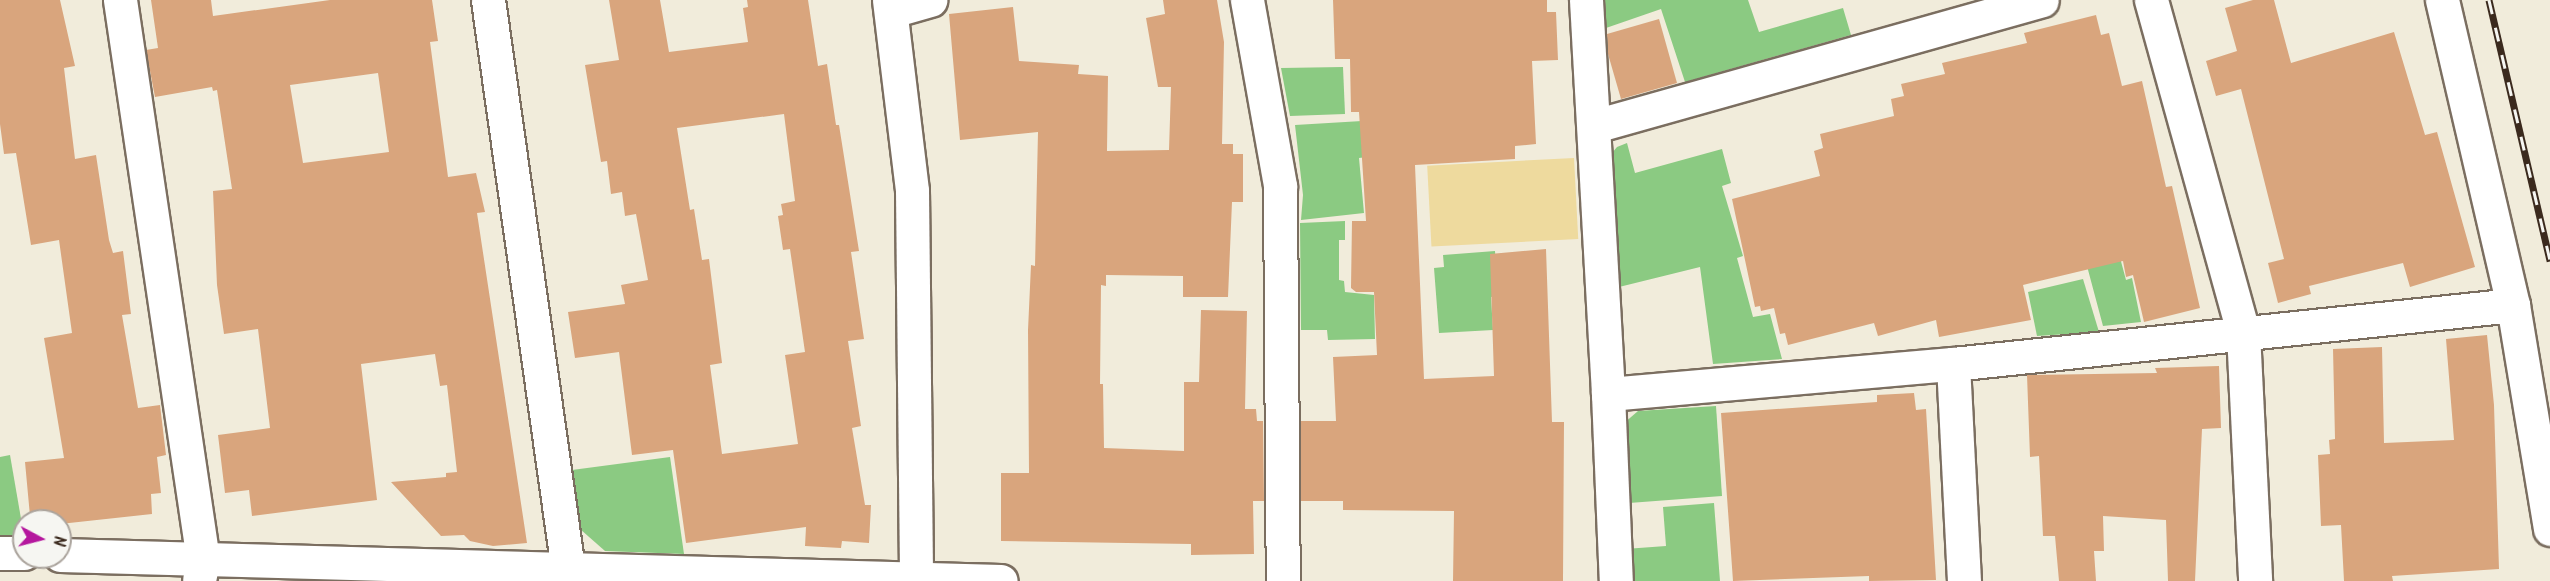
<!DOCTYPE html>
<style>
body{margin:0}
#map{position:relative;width:2550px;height:581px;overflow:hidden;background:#f1ecdb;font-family:Kalam,sans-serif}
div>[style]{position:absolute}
.green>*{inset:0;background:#8bca82}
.sand>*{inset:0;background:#eeda9e;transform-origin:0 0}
.building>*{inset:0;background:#d9a57d}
.roads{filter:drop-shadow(2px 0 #7b6e60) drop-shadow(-2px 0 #7b6e60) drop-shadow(0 2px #7b6e60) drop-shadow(0 -2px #7b6e60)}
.minor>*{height:33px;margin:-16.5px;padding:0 16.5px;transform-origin:16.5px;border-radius:16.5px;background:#fff}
.tertiary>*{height:33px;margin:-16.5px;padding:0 16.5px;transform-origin:16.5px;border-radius:16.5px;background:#fff}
.rail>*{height:7px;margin-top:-3.5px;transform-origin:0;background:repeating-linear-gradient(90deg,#f6f6f2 0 14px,#3b2a1e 0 28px);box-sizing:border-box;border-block:2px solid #3b2a1e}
span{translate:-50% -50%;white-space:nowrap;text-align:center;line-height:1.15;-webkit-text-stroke:5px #f6f6f2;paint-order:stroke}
.north{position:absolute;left:12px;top:509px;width:60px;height:60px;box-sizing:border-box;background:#f6f6f2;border:2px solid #aba49d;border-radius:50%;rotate:97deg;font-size:16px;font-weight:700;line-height:24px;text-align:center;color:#3b2a1e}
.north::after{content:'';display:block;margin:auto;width:21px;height:27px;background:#b5179e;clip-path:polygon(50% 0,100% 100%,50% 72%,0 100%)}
</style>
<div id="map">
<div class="green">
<div style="clip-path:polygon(1605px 0,1748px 0,1759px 32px,1843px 8px,1851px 35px,1685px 82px,1661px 9px,1606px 28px)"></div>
<div style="clip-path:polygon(1343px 67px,1345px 114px,1290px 116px,1281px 68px)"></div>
<div style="clip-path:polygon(1362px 121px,1367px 157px,1359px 158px,1364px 213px,1301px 220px,1303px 195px,1295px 125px)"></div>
<div style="clip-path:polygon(1627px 143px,1635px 173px,1722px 149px,1731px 183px,1722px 186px,1743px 256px,1737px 258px,1753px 317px,1770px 314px,1782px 359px,1713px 364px,1700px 267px,1615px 288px,1607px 159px,1617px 147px)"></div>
<div style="clip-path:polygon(1345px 221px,1345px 240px,1339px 240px,1339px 280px,1344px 281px,1345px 292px,1374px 295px,1375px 339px,1328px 340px,1327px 330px,1301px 330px,1300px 223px)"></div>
<div style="clip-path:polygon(2112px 228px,2126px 280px,2132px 278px,2141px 322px,2103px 326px,2079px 236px)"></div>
<div style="clip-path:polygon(1495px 251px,1498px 296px,1491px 297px,1493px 330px,1439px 333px,1434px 268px,1444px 267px,1443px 255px)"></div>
<div style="clip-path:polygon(2083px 279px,2099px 332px,2037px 336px,2028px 292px)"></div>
<div style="clip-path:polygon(1716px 406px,1722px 496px,1629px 503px,1623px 424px,1638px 411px)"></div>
<div style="clip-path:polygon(10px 455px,24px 536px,24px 538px,0 537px,0 457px)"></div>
<div style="clip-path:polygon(670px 457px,684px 554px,605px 551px,580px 529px,572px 470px)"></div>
<div style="clip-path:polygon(1714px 503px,1720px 581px,1627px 581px,1625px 549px,1666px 546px,1663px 507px)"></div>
</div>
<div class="sand">
<div style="left:1574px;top:158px;width:81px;height:147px;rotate:87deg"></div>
</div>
<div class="building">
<div style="clip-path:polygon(0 0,60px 0,75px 66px,64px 68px,75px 159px,96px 155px,109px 240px,113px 253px,123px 251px,131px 314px,122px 315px,138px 408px,160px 405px,166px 455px,157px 457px,161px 493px,151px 494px,152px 514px,60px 524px,60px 521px,47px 521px,47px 515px,30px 516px,25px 462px,64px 458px,44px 338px,72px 333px,59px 240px,31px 245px,16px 153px,4px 154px,0 124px)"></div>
<div style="clip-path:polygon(evenodd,151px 0,211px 0,213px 16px,330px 0,432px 0,438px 41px,430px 42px,448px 177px,476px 173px,485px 212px,477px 213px,527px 543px,493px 546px,470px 541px,464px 535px,441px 536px,391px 482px,446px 477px,446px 473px,457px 472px,447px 385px,440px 386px,435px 354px,361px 364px,377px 500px,252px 516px,249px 490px,225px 493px,218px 435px,270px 428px,258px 329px,224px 334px,217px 285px,213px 191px,232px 189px,217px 90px,213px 91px,212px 87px,155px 97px,146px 50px,158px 48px,151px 0,378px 73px,389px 152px,303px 163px,290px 85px,378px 73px)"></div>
<div style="clip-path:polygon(evenodd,609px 0,660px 0,669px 52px,748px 42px,743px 8px,748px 7px,747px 0,808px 0,818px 66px,827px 64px,836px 125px,839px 125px,859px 251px,851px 252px,864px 339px,848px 341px,861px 426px,852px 428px,865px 505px,871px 505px,869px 543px,842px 541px,841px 548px,805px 546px,806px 527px,686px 543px,673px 450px,632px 455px,619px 352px,575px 358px,568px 312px,625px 304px,621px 285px,648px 280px,636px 214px,625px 216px,622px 192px,611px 194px,607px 161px,601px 162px,585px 65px,619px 60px,609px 0,784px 114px,795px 201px,781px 204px,783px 215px,778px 216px,783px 250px,790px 249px,805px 352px,785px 355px,798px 444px,722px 454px,710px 365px,722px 363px,709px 259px,702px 260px,694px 209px,690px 210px,677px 128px,784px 114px)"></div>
<div style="clip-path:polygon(1163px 0,1217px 0,1224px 42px,1222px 144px,1233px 144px,1233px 154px,1243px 154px,1243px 202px,1232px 202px,1228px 297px,1183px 297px,1183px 276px,1106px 275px,1106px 286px,1101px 285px,1100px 384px,1103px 384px,1104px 448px,1184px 451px,1184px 382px,1199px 382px,1201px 310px,1247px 311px,1245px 409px,1256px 409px,1257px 421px,1263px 421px,1264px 501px,1253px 501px,1254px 554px,1191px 555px,1191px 544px,1001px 541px,1001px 473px,1029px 473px,1028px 330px,1031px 265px,1035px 266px,1038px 132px,960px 140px,949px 14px,1013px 7px,1019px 61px,1079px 65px,1078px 74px,1108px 76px,1107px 151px,1169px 150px,1171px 87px,1158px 87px,1146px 18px,1165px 14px)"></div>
<div style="clip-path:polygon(1333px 0,1547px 0,1547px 12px,1556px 12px,1558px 60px,1532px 61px,1536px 144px,1515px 146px,1515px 159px,1415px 165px,1424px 379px,1494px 376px,1490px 254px,1546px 249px,1552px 422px,1564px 422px,1563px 581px,1453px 581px,1454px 511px,1343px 510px,1343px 501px,1301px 501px,1301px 421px,1336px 421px,1333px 357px,1377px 355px,1374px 292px,1356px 292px,1351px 288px,1352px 221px,1366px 221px,1359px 112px,1351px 112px,1350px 59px,1335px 59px)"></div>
<div style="clip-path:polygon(2253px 0,2274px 0,2291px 63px,2394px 32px,2425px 135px,2437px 132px,2475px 267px,2410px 287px,2403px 263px,2309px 286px,2311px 294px,2278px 303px,2268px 263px,2284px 259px,2241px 89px,2216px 96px,2206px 61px,2237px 51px,2225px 8px)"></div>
<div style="clip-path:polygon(2096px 15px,2101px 35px,2109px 33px,2122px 86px,2142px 81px,2166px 187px,2172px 186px,2200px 308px,2144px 322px,2133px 275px,2126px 277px,2123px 261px,2023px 285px,2031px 320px,1939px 337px,1936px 320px,1878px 336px,1874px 323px,1788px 345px,1785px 333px,1780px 334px,1774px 308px,1761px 311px,1760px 306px,1755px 307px,1732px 199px,1820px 176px,1814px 151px,1823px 148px,1820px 134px,1894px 116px,1891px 99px,1904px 96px,1901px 84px,1945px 74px,1942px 63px,2027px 43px,2024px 33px)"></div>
<div style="clip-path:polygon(1659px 19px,1677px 83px,1621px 99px,1608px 54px,1607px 34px)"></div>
<div style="clip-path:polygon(2487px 335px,2494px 405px,2499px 569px,2392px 576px,2393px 581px,2344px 581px,2341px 525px,2321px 526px,2318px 455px,2330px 454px,2329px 440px,2335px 439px,2333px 349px,2382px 347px,2384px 443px,2454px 440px,2446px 339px)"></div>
<div style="clip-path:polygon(2219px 366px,2221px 428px,2202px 429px,2195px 581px,2168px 581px,2166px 520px,2103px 516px,2104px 551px,2094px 551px,2096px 581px,2059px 581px,2055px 536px,2043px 536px,2039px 456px,2030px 457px,2027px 375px,2157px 373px,2155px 368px)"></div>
<div style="clip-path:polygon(1914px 393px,1916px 410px,1926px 409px,1936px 580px,1869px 581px,1869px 576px,1733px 581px,1721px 413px,1877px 402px,1877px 395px)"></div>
</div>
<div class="roads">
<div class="minor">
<div style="left:120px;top:0;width:566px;rotate:81.57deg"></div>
<div style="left:203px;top:560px;width:20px;rotate:101deg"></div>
<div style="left:488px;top:0;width:575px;rotate:82deg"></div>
<div style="left:1247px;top:0;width:189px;rotate:79.9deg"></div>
<div style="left:1280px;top:186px;width:395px;rotate:89.6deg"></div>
<div style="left:1586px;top:0;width:395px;rotate:86.8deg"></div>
<div style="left:1608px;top:394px;width:346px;rotate:-5deg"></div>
<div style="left:1953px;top:364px;width:563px;rotate:-6.01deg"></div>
<div style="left:2151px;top:0;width:345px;rotate:74.5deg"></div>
<div style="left:2243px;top:332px;width:249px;rotate:87.2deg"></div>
<div style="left:2442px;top:0;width:313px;rotate:76.9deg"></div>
<div style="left:2513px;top:305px;width:227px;rotate:80.6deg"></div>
<div style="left:892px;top:11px;width:40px;rotate:-16deg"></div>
<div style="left:1595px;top:126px;width:464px;rotate:-15.7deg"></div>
<div style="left:1953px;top:364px;width:217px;rotate:87.1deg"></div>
<div style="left:1608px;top:394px;width:187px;rotate:87.6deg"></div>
<div style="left:0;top:553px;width:24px"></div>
<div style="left:60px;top:555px;width:941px;rotate:1.58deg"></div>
</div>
<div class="tertiary">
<div style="left:889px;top:0;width:192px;rotate:83.1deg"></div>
<div style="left:912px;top:191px;width:390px;rotate:89.4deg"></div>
</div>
</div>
<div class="rail">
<div style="left:2489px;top:0;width:268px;rotate:76.8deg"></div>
</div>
<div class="north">N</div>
</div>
